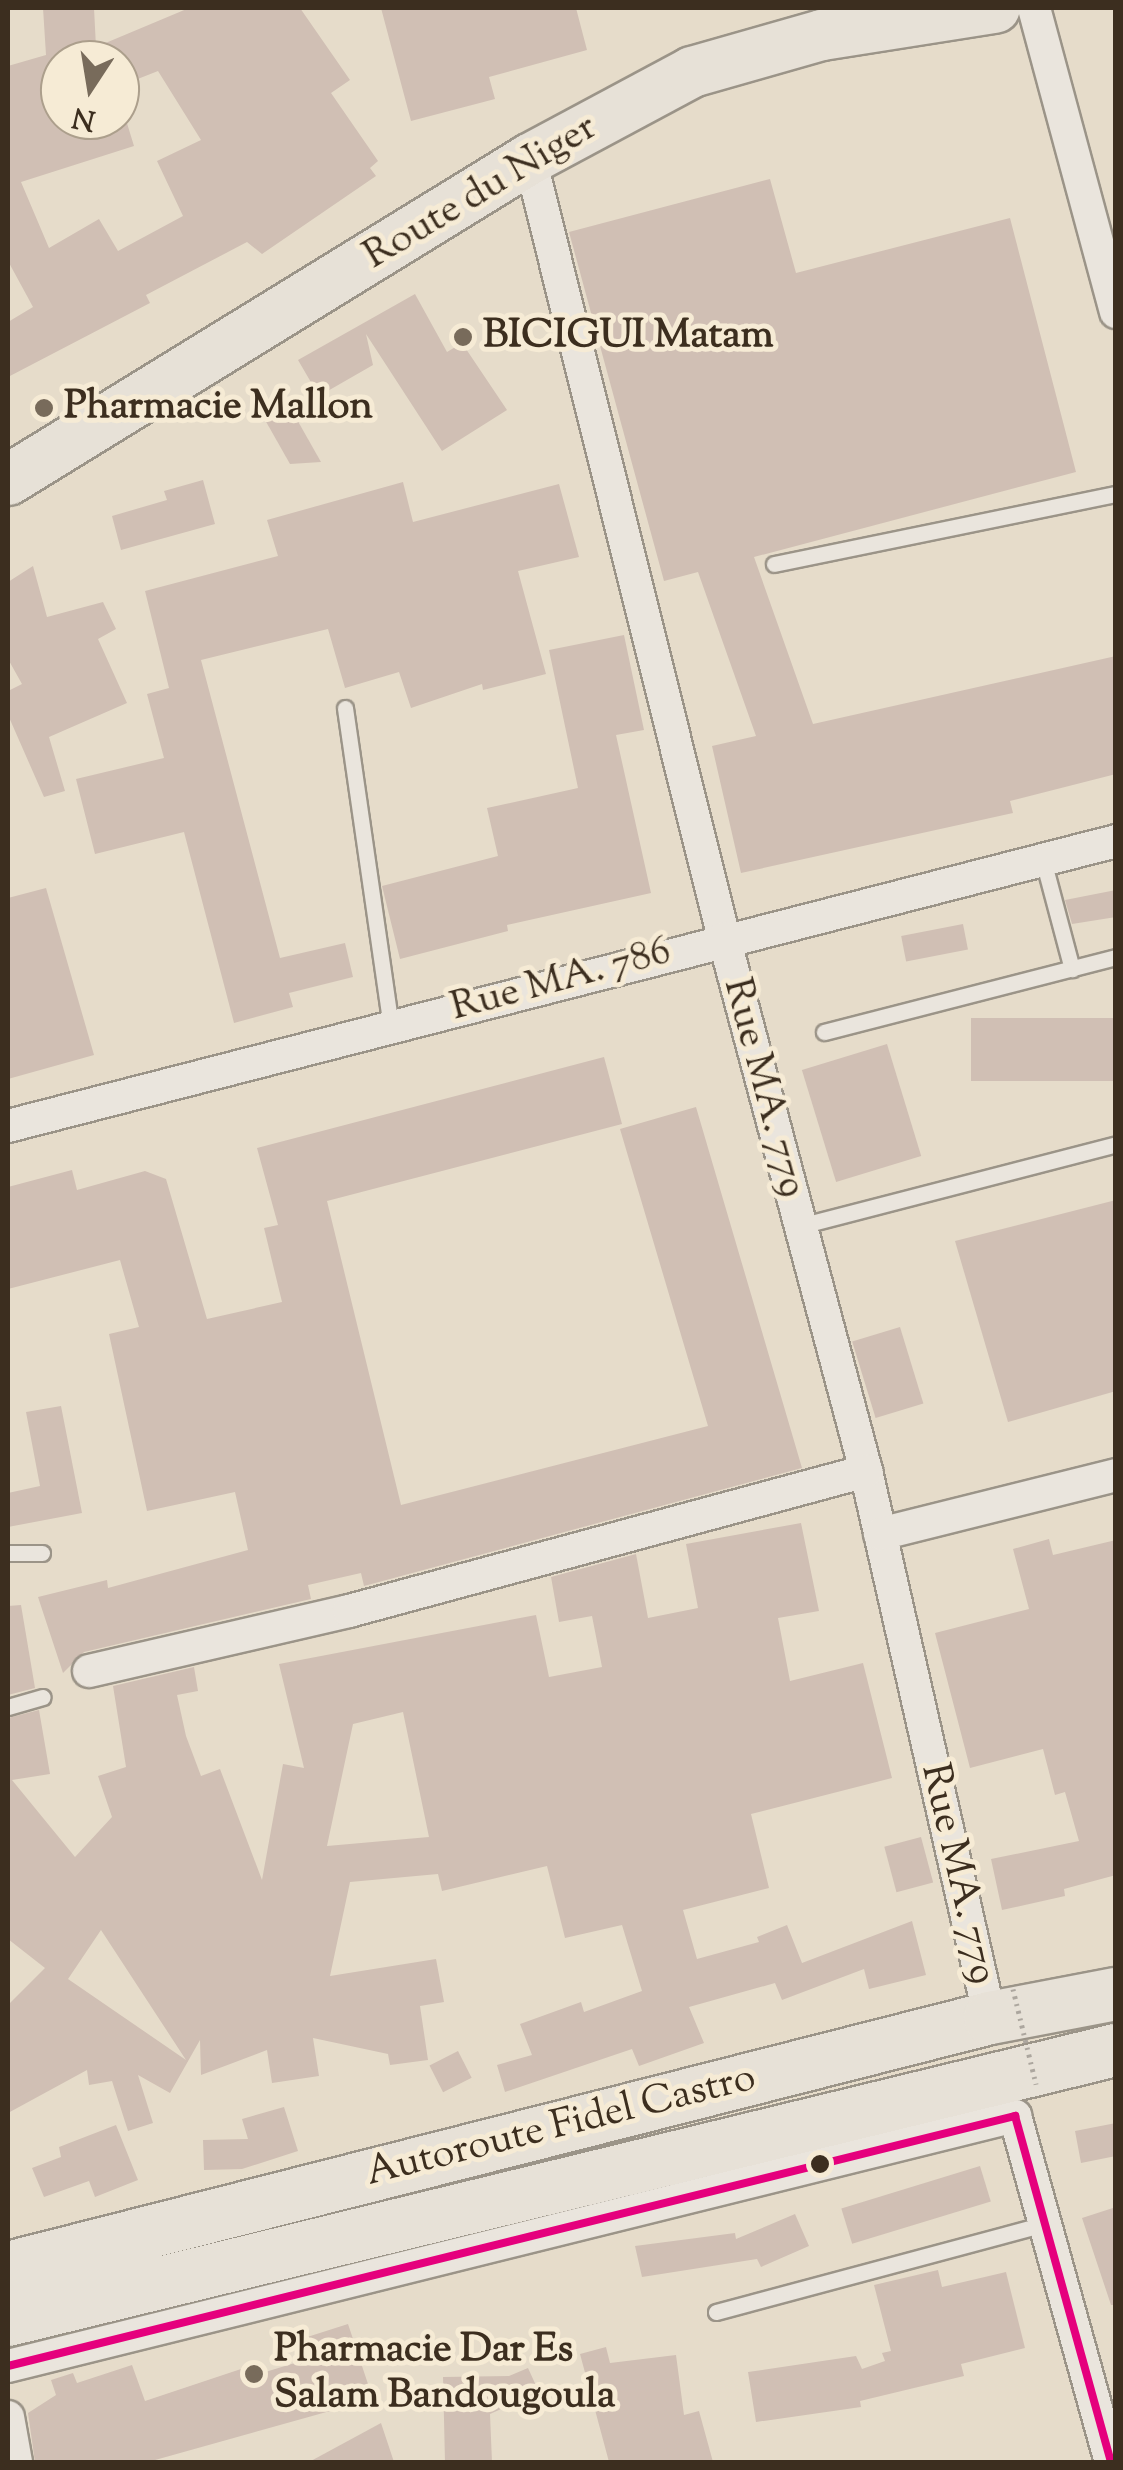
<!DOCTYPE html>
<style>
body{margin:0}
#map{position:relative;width:1123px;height:2470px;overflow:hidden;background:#e6dcca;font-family:"Sorts Mill Goudy",serif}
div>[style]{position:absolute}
.building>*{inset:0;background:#d0bfb4;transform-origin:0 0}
.roads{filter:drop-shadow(2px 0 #9b9488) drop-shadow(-2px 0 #9b9488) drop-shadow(0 2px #9b9488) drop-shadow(0 -2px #9b9488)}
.service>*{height:15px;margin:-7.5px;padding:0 7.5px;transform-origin:7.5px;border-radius:7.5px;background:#eae5dd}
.minor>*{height:32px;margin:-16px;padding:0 16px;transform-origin:16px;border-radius:16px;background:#eae5dd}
.primary>*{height:50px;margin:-25px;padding:0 25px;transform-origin:25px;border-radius:25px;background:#e7e1d7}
.trunk>*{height:52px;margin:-26px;padding:0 26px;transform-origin:26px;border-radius:26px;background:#e7e1d7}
.path-bridge>*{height:5px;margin-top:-2.5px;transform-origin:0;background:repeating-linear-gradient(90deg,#aca69e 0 2.5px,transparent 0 7.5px)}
.bus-1>*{height:8px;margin:-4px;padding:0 4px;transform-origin:4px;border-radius:4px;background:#e5007d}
.dots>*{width:28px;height:28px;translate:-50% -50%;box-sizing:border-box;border:5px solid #f6ebd5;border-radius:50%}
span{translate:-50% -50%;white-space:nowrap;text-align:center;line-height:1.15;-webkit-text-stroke:10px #f6ebd5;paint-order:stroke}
.street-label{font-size:40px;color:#3c2e1f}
.poi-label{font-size:40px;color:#3c2e1f;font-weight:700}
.left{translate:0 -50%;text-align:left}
.frame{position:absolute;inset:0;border:10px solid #3c2e1f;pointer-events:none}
.north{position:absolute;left:40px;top:40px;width:100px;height:100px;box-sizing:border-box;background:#f6ebd5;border:2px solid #ac9f8c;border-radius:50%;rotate:192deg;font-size:28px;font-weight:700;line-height:40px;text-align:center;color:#3c2e1f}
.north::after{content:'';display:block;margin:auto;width:35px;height:45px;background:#786b5b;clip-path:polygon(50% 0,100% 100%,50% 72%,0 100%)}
</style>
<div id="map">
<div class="building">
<div style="clip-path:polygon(evenodd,43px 8px,94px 8px,96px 47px,189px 8px,300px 8px,350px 80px,331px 93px,378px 161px,370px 168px,376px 176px,262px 254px,247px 242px,146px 295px,150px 303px,8px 377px,8px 322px,33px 307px,8px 261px,8px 66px,46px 55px,43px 8px,60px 60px,120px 60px,120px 86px,158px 71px,201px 140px,157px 161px,183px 216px,118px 251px,99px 219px,49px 248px,21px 182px,134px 146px,126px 120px,60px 120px,60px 60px)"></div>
<div style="clip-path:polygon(381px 8px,576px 8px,587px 50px,489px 77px,495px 99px,411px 121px)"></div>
<div style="clip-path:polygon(770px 179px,796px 273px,1010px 218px,1076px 472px,754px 557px,813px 724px,1116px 656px,1116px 774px,1010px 801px,1013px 813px,741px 873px,712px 746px,756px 736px,698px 572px,664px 581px,569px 232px)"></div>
<div style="clip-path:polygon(415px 294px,447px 352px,462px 343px,507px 410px,442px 451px,366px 334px,373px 365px,319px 396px,298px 360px)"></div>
<div style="clip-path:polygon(287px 402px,321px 462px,290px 464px,256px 404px)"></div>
<div style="clip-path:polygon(203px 480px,215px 524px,121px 550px,112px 516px,167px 500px,164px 491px)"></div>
<div style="clip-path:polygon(403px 482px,413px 522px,559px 484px,579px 557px,518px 571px,546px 674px,483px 690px,482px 684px,411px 708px,399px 672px,345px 688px,328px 629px,201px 660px,280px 958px,345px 943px,353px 977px,289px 993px,293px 1007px,234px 1023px,184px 832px,95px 854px,76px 779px,164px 758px,147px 694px,169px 688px,145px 591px,278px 556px,267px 520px)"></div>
<div style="clip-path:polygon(33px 566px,47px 617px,103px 602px,116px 629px,98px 639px,127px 703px,49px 737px,65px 791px,44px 797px,8px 715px,8px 691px,22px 684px,8px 659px,8px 582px)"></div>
<div style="clip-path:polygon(624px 635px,644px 730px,616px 735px,651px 893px,507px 925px,508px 931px,400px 959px,382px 886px,498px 856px,487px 808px,578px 788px,549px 650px)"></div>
<div style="clip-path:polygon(46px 888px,94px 1055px,8px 1079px,8px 898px)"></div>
<div style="clip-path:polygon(1116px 890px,1116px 917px,1072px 924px,1065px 900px)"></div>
<div style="left:963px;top:924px;width:26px;height:63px;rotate:79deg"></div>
<div style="left:1116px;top:1018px;width:63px;height:145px;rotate:90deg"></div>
<div style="left:887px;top:1044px;width:117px;height:89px;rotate:73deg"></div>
<div style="clip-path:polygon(604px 1057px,622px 1124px,327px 1201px,401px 1505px,708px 1426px,620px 1129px,696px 1107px,802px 1468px,364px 1586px,361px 1573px,308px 1585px,311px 1599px,84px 1652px,63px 1673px,38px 1597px,107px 1580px,108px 1588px,248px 1550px,235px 1492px,147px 1511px,109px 1334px,139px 1327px,120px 1260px,8px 1289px,8px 1187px,72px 1170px,77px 1190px,145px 1171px,166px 1179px,207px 1319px,282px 1302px,264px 1228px,278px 1225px,257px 1148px)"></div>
<div style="clip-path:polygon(1116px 1200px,1116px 1391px,1008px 1422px,955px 1241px)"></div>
<div style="left:900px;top:1327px;width:80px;height:50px;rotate:73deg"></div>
<div style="clip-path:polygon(61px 1406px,82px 1513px,8px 1527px,8px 1493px,40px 1486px,26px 1412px)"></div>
<div style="clip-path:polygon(evenodd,801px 1523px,819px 1611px,778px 1618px,790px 1681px,863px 1663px,892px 1778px,751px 1814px,769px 1888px,683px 1910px,697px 1959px,759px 1942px,757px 1937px,787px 1925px,802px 1963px,912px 1921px,926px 1975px,869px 1989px,864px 1969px,782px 2000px,775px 1983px,689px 2007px,704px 2043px,639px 2066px,632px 2049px,505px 2092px,497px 2065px,532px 2055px,520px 2024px,581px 2002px,584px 2012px,642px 1991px,622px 1925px,565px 1938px,547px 1866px,442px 1891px,438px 1874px,350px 1882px,330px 1976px,436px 1959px,444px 2002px,420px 2006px,428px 2060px,390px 2065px,388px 2054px,313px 2038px,319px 2076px,272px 2083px,267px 2050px,201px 2075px,200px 2040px,170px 2093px,138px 2075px,153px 2123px,128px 2131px,112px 2081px,89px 2085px,87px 2070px,8px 2113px,8px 2005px,45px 1968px,8px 1939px,8px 1718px,39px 1710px,50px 1774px,12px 1780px,75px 1857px,112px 1817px,98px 1776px,126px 1767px,113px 1686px,194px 1667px,198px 1691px,177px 1695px,186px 1736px,201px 1776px,220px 1769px,262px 1880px,283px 1764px,304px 1768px,279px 1664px,536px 1615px,549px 1677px,602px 1667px,592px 1616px,559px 1622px,551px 1577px,636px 1554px,648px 1618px,698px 1608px,686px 1544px,801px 1523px,403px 1712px,429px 1837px,327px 1846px,353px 1724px,403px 1712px,801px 1523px,101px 1930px,186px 2060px,68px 1979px,101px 1930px)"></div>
<div style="clip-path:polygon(1049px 1539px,1053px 1555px,1116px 1540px,1116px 1875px,1064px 1889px,1065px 1896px,1002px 1910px,991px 1859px,1079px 1841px,1065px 1792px,1055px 1795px,1043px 1749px,970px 1768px,935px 1633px,1029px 1609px,1013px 1549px)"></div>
<div style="clip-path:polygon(21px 1605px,35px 1688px,8px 1695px,8px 1606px)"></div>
<div style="left:921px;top:1837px;width:47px;height:38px;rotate:75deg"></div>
<div style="left:458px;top:2051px;width:30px;height:32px;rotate:63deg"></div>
<div style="clip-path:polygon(284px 2107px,298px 2151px,242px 2169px,204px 2170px,203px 2140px,248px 2139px,242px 2119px)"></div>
<div style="clip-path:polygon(1116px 2123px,1116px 2156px,1081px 2163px,1075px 2131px)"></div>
<div style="clip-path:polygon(116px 2125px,138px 2180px,95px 2197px,89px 2181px,44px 2197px,32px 2168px,61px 2157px,59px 2147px)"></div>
<div style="left:980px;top:2166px;width:37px;height:145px;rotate:73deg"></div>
<div style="clip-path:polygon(1116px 2207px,1116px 2305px,1111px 2305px,1082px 2218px)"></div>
<div style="clip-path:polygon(795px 2214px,809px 2246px,761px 2267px,757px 2259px,642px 2277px,635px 2246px,735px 2233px,736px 2239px)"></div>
<div style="clip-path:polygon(938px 2270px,942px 2287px,1006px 2272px,1025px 2348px,961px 2364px,964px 2376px,860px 2401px,861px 2407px,756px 2422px,748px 2372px,856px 2356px,862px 2369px,885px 2361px,882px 2353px,891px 2351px,874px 2285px)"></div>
<div style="clip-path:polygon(348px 2324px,373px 2399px,148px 2462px,35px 2462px,28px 2413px,56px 2395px,51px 2380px,73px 2373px,77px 2383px,132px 2365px,145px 2401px,259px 2363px,262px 2373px,308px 2359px,301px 2339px)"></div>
<div style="clip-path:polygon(606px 2347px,610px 2363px,676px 2355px,684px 2415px,699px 2411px,713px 2462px,609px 2462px,580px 2354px)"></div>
<div style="clip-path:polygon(528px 2368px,539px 2392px,490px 2414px,492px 2462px,445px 2462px,443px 2377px,509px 2376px)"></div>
<div style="clip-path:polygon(381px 2423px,394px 2462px,309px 2462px)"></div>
</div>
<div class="roads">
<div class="service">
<div style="left:774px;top:564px;width:349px;rotate:-11.6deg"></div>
<div style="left:345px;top:708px;width:321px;rotate:81.8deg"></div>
<div style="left:1043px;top:860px;width:113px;rotate:75.1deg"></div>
<div style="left:824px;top:1032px;width:301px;rotate:-14.4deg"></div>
<div style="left:800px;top:1226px;width:326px;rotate:-14.5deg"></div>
<div style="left:8px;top:1553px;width:34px"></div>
<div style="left:8px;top:1707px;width:36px;rotate:-16deg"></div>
<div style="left:716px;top:2312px;width:341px;rotate:-15deg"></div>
</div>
<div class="minor">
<div style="left:1034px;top:8px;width:315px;rotate:74.9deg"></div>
<div style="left:530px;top:159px;width:803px;rotate:76.02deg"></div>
<div style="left:724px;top:938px;width:552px;rotate:75.08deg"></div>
<div style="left:866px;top:1471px;width:561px;rotate:77.23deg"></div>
<div style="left:8px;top:1126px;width:1144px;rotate:-14.42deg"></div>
<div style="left:880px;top:1534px;width:243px;rotate:-14deg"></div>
<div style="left:89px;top:1671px;width:267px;rotate:-13deg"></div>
<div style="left:349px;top:1611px;width:536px;rotate:-15.15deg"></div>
<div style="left:8px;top:2366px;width:1038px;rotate:-13.94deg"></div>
<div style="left:1015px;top:2116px;width:359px;rotate:74.5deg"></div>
<div style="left:8px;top:2417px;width:46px;rotate:79.9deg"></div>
</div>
<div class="primary">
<div style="left:8px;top:480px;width:613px;rotate:-31.59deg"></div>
<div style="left:530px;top:159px;width:184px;rotate:-28.2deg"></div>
<div style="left:692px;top:72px;width:135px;rotate:-15.9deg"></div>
<div style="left:822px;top:35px;width:175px;rotate:-8.9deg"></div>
</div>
<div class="trunk">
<div style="left:8px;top:2268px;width:1013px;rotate:-14.28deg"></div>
<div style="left:990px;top:2018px;width:128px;rotate:-10.8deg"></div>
<div style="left:8px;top:2320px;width:1140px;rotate:-13.7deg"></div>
</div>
</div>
<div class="path-bridge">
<div style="left:1013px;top:1989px;width:98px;rotate:76.4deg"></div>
</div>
<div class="bus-1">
<div style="left:8px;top:2366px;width:1038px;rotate:-13.94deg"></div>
<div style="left:1015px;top:2116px;width:359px;rotate:74.5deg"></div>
</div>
<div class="dots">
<div style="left:463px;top:337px;background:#786b5b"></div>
<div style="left:44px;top:408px;background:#786b5b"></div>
<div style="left:820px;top:2164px;background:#3c2e1f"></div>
<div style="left:254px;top:2374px;background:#786b5b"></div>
</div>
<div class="street-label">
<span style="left:481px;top:193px;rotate:-31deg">Route du Niger</span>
<span style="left:561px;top:981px;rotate:-15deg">Rue MA. 786</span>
<span style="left:763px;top:1088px;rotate:75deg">Rue MA. 779</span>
<span style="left:957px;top:1874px;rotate:77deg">Rue MA. 779</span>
<span style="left:561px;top:2127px;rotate:-14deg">Autoroute Fidel Castro</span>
</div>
<div class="poi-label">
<span class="left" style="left:483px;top:337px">BICIGUI Matam</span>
<span class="left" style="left:64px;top:408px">Pharmacie Mallon</span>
<span class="left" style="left:274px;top:2374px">Pharmacie Dar Es<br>Salam Bandougoula</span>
</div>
<div class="frame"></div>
<div class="north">N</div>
</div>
